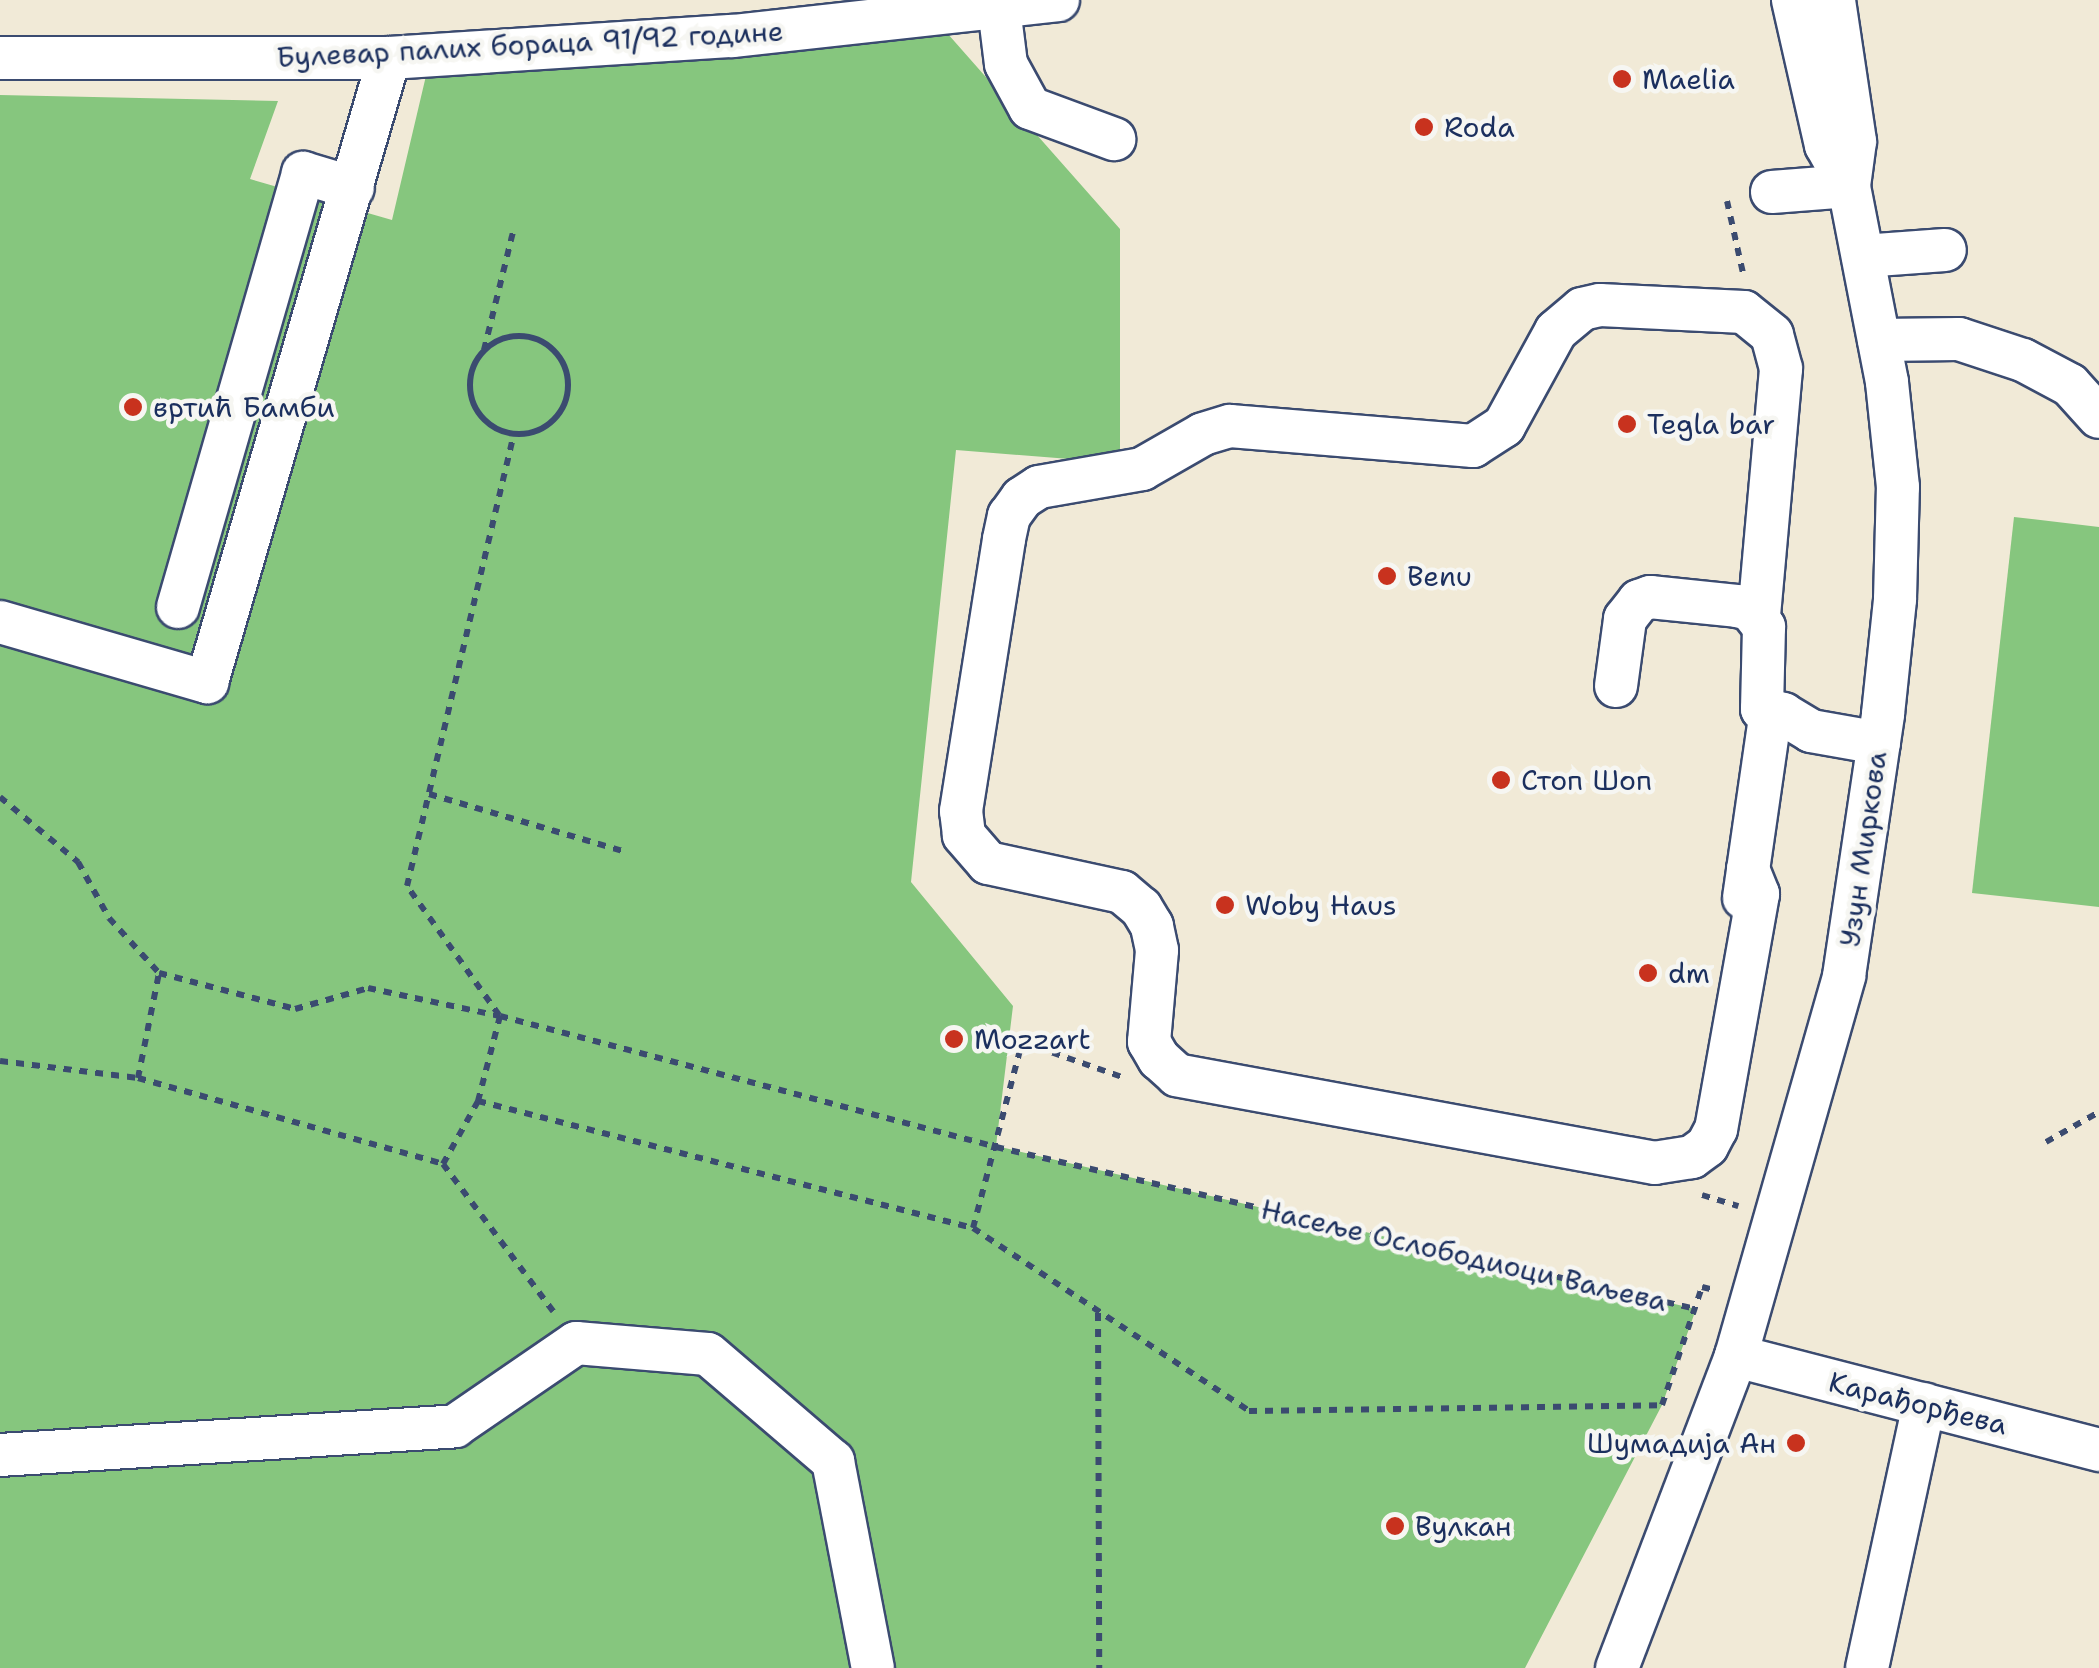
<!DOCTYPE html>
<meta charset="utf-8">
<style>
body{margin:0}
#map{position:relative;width:2099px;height:1668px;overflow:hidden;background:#f1ead7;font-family:"Shantell Sans",sans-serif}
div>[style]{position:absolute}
.green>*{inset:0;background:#86c67e}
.path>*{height:6px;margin-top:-3px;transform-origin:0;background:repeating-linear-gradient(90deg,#3b4b70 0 8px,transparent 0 16px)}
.path>.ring{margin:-3px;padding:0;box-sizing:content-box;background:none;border:6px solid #3b4b70;border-radius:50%}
.roads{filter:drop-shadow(2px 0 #3b4b70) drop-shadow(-2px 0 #3b4b70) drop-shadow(0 2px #3b4b70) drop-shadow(0 -2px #3b4b70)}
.minor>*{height:42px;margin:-21px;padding:0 21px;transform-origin:21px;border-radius:21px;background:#fff}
.dots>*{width:28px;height:28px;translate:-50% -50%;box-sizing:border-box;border:5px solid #f6f6f2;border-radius:50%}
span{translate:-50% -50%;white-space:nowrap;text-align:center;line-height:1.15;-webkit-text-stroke:9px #f6f6f2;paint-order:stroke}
.street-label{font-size:28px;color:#1b2f5e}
.poi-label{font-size:28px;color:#1b2f5e}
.left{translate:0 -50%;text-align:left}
.right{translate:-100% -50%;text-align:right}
</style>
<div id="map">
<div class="green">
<div style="clip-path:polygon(940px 25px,1120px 229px,1120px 463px,956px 450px,911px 882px,1013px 1006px,996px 1146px,1696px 1309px,1662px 1405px,1525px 1668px,0 1668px,0 95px,278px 101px,250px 179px,392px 220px,429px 63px)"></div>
<div style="clip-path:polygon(2014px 517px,2099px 527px,2099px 907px,1972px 893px)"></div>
</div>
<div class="path">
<div style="left:1727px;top:201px;width:74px;rotate:77.5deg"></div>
<div class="ring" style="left:470px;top:336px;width:92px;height:92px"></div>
<div style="left:484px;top:350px;width:126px;rotate:-76.2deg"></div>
<div style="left:429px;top:794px;width:205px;rotate:16.4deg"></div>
<div style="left:0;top:797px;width:102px;rotate:39.8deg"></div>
<div style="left:78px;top:862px;width:64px;rotate:61deg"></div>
<div style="left:109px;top:918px;width:74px;rotate:47.7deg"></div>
<div style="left:159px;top:973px;width:141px;rotate:14.8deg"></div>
<div style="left:295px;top:1009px;width:76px;rotate:-16deg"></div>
<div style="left:368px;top:988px;width:135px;rotate:12deg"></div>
<div style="left:500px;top:1016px;width:513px;rotate:14.79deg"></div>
<div style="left:996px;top:1147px;width:719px;rotate:13.03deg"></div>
<div style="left:499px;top:1015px;width:158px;rotate:-125.5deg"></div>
<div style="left:407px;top:886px;width:465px;rotate:-76.7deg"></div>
<div style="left:500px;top:1016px;width:88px;rotate:104.5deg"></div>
<div style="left:478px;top:1101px;width:511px;rotate:14.39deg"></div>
<div style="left:973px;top:1228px;width:331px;rotate:33.5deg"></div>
<div style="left:1249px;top:1411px;width:413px;rotate:-0.8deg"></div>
<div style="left:1662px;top:1405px;width:125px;rotate:-71.3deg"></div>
<div style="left:1702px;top:1287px;width:12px;rotate:14deg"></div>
<div style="left:0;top:1061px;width:139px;rotate:7deg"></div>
<div style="left:138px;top:1078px;width:317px;rotate:15.7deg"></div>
<div style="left:443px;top:1164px;width:72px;rotate:-60.9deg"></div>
<div style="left:138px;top:1078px;width:107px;rotate:-78.7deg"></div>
<div style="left:2046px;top:1142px;width:61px;rotate:-29.5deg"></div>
<div style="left:443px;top:1164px;width:184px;rotate:53.2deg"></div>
<div style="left:1702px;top:1195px;width:38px;rotate:17deg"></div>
<div style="left:973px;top:1228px;width:192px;rotate:-75.2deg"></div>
<div style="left:1022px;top:1042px;width:106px;rotate:19.3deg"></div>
<div style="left:1098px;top:1313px;width:355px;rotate:89.8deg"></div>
</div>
<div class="roads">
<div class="minor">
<div style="left:1793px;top:0;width:149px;rotate:77.2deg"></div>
<div style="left:1826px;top:145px;width:41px;rotate:60.9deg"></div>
<div style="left:999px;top:8px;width:56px;rotate:82.9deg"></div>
<div style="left:1006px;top:64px;width:50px;rotate:61.4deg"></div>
<div style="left:1030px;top:108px;width:90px;rotate:20.3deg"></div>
<div style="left:0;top:58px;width:389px"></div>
<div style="left:389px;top:58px;width:345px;rotate:-3.7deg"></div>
<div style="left:733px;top:36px;width:327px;rotate:-6.3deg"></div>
<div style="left:1772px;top:192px;width:77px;rotate:-4.5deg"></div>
<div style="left:1863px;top:256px;width:82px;rotate:-4.2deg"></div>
<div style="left:1879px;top:340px;width:80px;rotate:-0.7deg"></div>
<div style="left:1959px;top:339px;width:67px;rotate:18.2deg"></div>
<div style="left:2023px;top:360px;width:53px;rotate:28deg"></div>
<div style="left:2070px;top:385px;width:43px;rotate:47.8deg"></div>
<div style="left:178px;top:607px;width:452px;rotate:-73.9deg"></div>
<div style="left:303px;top:173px;width:52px;rotate:16.7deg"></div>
<div style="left:0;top:622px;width:216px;rotate:16.2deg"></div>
<div style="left:207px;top:682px;width:650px;rotate:-73.74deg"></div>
<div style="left:1616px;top:686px;width:68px;rotate:-82.3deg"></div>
<div style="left:1625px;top:619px;width:23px;rotate:-52deg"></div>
<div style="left:1639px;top:601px;width:12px;rotate:-20deg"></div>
<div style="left:1650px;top:597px;width:87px;rotate:5.9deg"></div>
<div style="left:1737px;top:606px;width:13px;rotate:13deg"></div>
<div style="left:1750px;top:609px;width:23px;rotate:52deg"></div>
<div style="left:1764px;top:627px;width:82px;rotate:91.4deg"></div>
<div style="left:1762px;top:709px;width:22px;rotate:13deg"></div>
<div style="left:1783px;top:714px;width:33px;rotate:31deg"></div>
<div style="left:1811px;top:731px;width:69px;rotate:10deg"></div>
<div style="left:1748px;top:869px;width:27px;rotate:68deg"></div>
<div style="left:1758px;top:894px;width:239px;rotate:100.1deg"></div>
<div style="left:1716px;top:1129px;width:19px;rotate:118deg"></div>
<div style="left:1707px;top:1146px;width:19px;rotate:144deg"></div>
<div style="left:1692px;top:1157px;width:37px;rotate:171deg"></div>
<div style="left:1655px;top:1163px;width:486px;rotate:-169.6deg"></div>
<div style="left:1177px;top:1075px;width:24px;rotate:-138deg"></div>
<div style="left:1159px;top:1059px;width:20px;rotate:-120deg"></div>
<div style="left:1149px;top:1042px;width:92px;rotate:-85deg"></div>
<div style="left:1157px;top:950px;width:25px;rotate:-102deg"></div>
<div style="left:1152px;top:926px;width:21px;rotate:-121deg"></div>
<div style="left:1141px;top:908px;width:25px;rotate:-140deg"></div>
<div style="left:1122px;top:892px;width:137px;rotate:-167.8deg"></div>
<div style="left:988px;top:863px;width:37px;rotate:-131deg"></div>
<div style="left:964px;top:835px;width:24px;rotate:-97deg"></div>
<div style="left:961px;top:811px;width:275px;rotate:-81deg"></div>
<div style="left:1004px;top:539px;width:24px;rotate:-78deg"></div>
<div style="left:1009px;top:516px;width:22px;rotate:-54deg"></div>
<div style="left:1022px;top:498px;width:20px;rotate:-33deg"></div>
<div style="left:1039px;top:487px;width:105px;rotate:-9.9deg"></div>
<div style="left:1142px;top:469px;width:70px;rotate:-29.8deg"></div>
<div style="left:1203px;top:434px;width:28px;rotate:-17deg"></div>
<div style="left:1230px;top:426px;width:244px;rotate:4.7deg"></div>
<div style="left:1473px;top:446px;width:37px;rotate:-33deg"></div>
<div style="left:1504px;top:426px;width:108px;rotate:-61.3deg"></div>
<div style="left:1556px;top:331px;width:34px;rotate:-40deg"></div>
<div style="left:1582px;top:309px;width:18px;rotate:-13deg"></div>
<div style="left:1600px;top:305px;width:144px;rotate:2.8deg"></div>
<div style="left:1744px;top:312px;width:36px;rotate:39deg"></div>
<div style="left:1772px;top:335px;width:35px;rotate:75deg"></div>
<div style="left:1781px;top:369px;width:249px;rotate:95.1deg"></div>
<div style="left:1744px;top:898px;width:189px;rotate:-81.8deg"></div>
<div style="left:1736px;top:1356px;width:375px;rotate:14.5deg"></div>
<div style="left:0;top:1455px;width:456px;rotate:-3.6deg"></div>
<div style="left:455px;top:1426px;width:147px;rotate:-34.4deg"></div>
<div style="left:576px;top:1343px;width:132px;rotate:4.8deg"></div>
<div style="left:708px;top:1354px;width:165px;rotate:40.6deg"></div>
<div style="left:833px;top:1461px;width:211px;rotate:79.1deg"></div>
<div style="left:1617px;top:1668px;width:334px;rotate:-69.1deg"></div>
<div style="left:1736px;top:1356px;width:395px;rotate:-74.1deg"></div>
<div style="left:1844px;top:976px;width:265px;rotate:-81.5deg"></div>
<div style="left:1883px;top:714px;width:116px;rotate:-84deg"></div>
<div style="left:1895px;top:599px;width:112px;rotate:-88.5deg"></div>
<div style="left:1898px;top:487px;width:106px;rotate:-96deg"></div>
<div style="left:1887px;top:382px;width:200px;rotate:-101deg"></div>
<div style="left:1849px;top:186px;width:45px;rotate:-82.4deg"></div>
<div style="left:1855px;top:141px;width:143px;rotate:-98.5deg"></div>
<div style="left:1867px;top:1668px;width:270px;rotate:-77.8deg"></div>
</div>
</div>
<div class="dots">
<div style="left:1622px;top:79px;background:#c8321e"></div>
<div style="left:1424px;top:127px;background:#c8321e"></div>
<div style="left:133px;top:407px;background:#c8321e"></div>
<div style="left:1627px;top:424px;background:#c8321e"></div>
<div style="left:1387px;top:576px;background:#c8321e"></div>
<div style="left:1501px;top:780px;background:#c8321e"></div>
<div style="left:1225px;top:905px;background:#c8321e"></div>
<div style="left:1648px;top:973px;background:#c8321e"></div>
<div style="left:954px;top:1039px;background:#c8321e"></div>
<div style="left:1796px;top:1443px;background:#c8321e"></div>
<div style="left:1395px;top:1526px;background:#c8321e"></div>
</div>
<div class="street-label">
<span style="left:530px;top:44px;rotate:-3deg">Булевар палих бораца 91/92 године</span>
<span style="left:1863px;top:849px;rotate:-82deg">Узун Миркова</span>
<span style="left:1464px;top:1255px;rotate:13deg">Насеље Ослободиоци Ваљева</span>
<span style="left:1918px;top:1403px;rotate:14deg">Карађорђева</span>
</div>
<div class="poi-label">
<span class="left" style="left:1642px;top:79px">Maelia</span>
<span class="left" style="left:1444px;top:127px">Roda</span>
<span class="left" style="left:153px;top:407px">вртић Бамби</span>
<span class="left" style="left:1647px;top:424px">Tegla bar</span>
<span class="left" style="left:1407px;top:576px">Benu</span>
<span class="left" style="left:1521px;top:780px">Стоп Шоп</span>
<span class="left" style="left:1245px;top:905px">Woby Haus</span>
<span class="left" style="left:1668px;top:973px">dm</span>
<span class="left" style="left:974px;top:1039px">Mozzart</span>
<span class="right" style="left:1776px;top:1443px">Шумадија Ан</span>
<span class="left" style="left:1415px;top:1526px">Вулкан</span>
</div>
</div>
